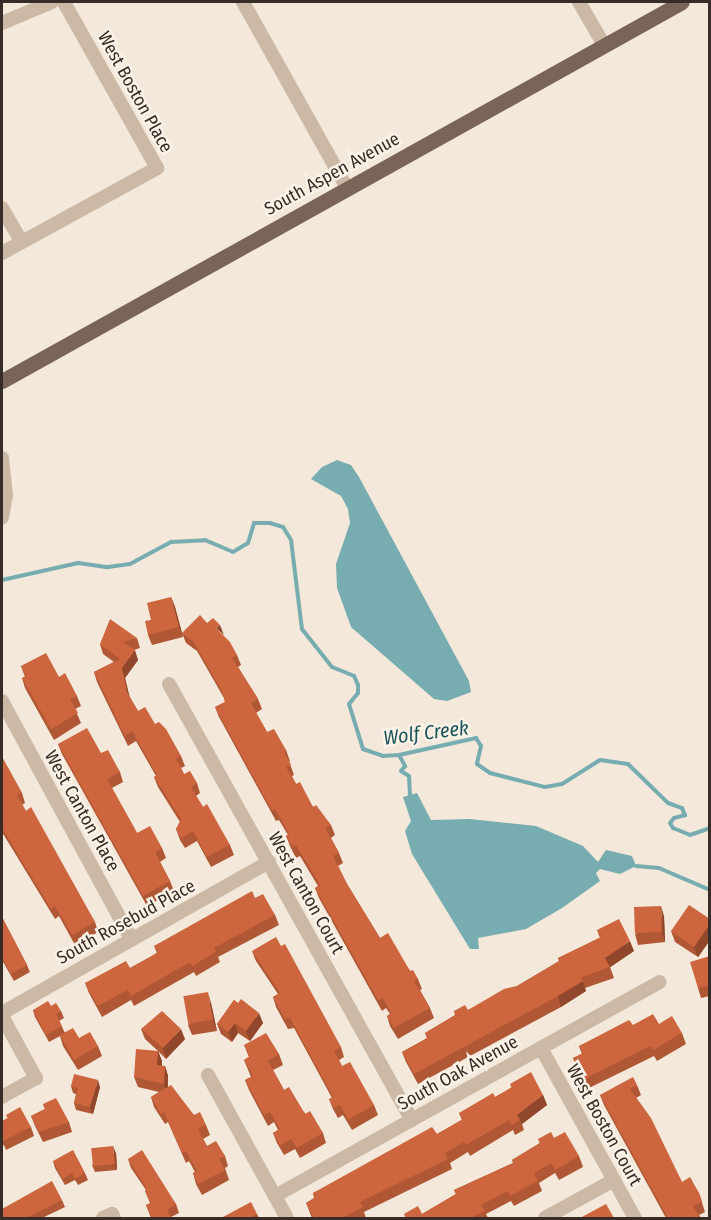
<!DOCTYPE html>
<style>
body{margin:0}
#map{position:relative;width:711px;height:1220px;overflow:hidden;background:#f3e8d9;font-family:"Fira Sans Condensed",sans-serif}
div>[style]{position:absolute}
.water>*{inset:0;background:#77adb1}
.stream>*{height:4px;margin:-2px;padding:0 2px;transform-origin:2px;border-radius:2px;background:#77adb1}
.street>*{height:14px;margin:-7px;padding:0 7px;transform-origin:7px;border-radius:7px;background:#cbb8a5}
.primary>*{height:15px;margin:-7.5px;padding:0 7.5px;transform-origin:7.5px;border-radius:7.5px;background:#7a6457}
.wall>*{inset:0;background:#b05735}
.shaded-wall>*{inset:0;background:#90472b}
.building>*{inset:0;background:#cd653e;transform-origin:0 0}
span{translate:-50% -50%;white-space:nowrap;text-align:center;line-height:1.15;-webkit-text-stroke:5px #faf2e6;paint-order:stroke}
.street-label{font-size:18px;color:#372c27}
.water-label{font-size:20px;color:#1a545a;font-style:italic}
.frame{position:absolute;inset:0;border:3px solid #372c27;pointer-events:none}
</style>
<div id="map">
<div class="water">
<div style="clip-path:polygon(337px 460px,351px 465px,359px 477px,469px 681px,471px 692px,447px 701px,434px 699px,351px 627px,337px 588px,336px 564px,350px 523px,348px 509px,341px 496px,311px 479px,322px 467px)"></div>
<div style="clip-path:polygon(417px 793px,431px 820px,469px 819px,536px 826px,583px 846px,598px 862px,606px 850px,632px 856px,636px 866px,620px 874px,600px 869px,596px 873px,600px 881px,562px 908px,526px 929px,478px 938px,479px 949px,470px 949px,412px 854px,405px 831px,411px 821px,403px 797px)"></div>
</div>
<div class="stream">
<div style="left:2px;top:580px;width:78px;rotate:-12.6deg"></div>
<div style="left:78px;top:563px;width:30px;rotate:8deg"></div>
<div style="left:108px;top:567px;width:22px;rotate:-8deg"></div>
<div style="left:130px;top:564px;width:47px;rotate:-28.2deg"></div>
<div style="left:171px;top:542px;width:34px;rotate:-3deg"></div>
<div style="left:205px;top:540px;width:30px;rotate:23deg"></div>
<div style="left:233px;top:552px;width:17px;rotate:-31deg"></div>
<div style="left:248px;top:543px;width:21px;rotate:-73deg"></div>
<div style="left:254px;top:523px;width:16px"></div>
<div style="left:270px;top:523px;width:14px;rotate:17deg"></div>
<div style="left:283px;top:527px;width:15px;rotate:58deg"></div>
<div style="left:291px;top:540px;width:90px;rotate:83deg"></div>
<div style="left:302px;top:629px;width:48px;rotate:51.7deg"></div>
<div style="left:332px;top:667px;width:24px;rotate:22deg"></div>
<div style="left:354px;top:676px;width:10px;rotate:66deg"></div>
<div style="left:358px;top:685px;width:8px;rotate:90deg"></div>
<div style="left:358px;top:693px;width:14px;rotate:129deg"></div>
<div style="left:349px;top:704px;width:47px;rotate:72.7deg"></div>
<div style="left:363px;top:749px;width:21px;rotate:19deg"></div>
<div style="left:383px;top:756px;width:16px;rotate:-4deg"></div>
<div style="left:399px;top:755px;width:79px;rotate:-12.4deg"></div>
<div style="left:476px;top:738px;width:9px;rotate:58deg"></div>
<div style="left:481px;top:746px;width:18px;rotate:103deg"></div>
<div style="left:477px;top:764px;width:16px;rotate:35deg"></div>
<div style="left:490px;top:773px;width:57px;rotate:14.3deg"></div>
<div style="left:545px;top:787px;width:17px;rotate:-10deg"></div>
<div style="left:562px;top:784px;width:45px;rotate:-32.3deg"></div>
<div style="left:600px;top:760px;width:28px;rotate:8deg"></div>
<div style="left:628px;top:764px;width:56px;rotate:44.3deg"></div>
<div style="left:668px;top:803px;width:15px;rotate:20deg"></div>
<div style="left:682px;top:808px;width:8px;rotate:67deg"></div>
<div style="left:685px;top:815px;width:11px;rotate:165deg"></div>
<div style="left:674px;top:818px;width:6px;rotate:129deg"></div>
<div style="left:670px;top:823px;width:6px;rotate:59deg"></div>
<div style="left:673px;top:828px;width:18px;rotate:22deg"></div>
<div style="left:690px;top:835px;width:21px;rotate:-19deg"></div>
<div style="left:399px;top:755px;width:13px;rotate:61deg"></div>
<div style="left:405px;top:766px;width:6px;rotate:129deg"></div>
<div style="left:401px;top:771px;width:9px;rotate:32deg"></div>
<div style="left:409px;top:776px;width:19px;rotate:87deg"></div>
<div style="left:636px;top:866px;width:23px;rotate:5deg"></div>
<div style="left:659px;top:868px;width:56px;rotate:23.3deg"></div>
</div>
<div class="street">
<div style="left:243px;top:2px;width:213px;rotate:60.8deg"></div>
<div style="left:579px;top:2px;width:50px;rotate:59.8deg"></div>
<div style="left:2px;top:23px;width:54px;rotate:-22.8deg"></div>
<div style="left:2px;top:208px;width:39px;rotate:60deg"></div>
<div style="left:2px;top:253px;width:177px;rotate:-28.7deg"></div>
<div style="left:157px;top:168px;width:190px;rotate:-119.3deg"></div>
<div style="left:2px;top:458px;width:37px;rotate:84deg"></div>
<div style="left:6px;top:495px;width:23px;rotate:100deg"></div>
<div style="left:169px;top:684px;width:499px;rotate:60.9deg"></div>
<div style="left:2px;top:701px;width:271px;rotate:61.5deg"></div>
<div style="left:2px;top:1013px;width:307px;rotate:-29.5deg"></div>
<div style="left:2px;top:1016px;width:71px;rotate:61.3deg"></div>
<div style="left:36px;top:1078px;width:39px;rotate:151deg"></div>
<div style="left:541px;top:1048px;width:194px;rotate:61.1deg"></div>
<div style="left:208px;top:1075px;width:163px;rotate:61.1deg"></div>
<div style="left:275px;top:1196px;width:440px;rotate:-29.1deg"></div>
<div style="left:103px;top:1218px;width:10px;rotate:-24deg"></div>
<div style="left:112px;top:1214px;width:4px;rotate:63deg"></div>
<div style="left:545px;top:1218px;width:79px;rotate:-28.8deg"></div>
</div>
<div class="primary">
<div style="left:2px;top:381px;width:778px;rotate:-29.13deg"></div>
</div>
<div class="wall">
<div style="clip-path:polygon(171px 597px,175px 607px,183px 637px,152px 645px,148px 635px,151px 620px)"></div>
<div style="clip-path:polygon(207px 623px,237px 655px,241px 665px,238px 667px,258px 699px,262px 709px,256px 713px,267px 732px,286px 750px,290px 761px,289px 761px,294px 775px,292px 776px,296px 784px,313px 807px,331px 825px,335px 835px,331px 838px,339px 853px,343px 863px,338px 866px,347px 884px,380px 938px,418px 979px,422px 989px,420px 990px,430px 1008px,434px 1018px,398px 1039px,390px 1026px,387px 1016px,390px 1014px,386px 1008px,382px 1011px,319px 898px,315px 888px,318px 886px,300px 856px,296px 858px,290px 846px,286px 836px,288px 835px,279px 820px,276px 821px,219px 717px,215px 707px,225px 702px,224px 698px,197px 651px,186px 643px,182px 633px)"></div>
<div style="clip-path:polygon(137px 638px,140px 648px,134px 650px,138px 660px,125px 678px,129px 696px,138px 711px,155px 724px,181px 756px,185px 766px,181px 768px,184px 774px,197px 783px,200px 793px,196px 796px,203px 807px,230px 845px,234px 855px,211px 867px,197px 841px,185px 848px,180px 840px,176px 829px,180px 822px,158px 787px,154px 777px,156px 776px,136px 741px,128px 746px,97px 682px,94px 672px,114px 662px,103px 654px,100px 644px)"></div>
<div style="clip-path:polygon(21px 666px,59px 677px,77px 696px,81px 706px,75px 709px,81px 723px,54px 740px,25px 688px,22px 678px,25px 677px)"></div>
<div style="clip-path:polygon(58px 744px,101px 753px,120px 772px,123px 782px,112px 788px,137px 833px,162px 848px,166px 858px,160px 862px,170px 881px,174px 891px,147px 906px,62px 754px)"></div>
<div style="clip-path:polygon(2px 757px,22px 793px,25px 803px,22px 805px,95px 922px,98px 932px,75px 945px,59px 916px,55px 919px,2px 832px)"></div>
<div style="clip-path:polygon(255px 898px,275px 915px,279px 925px,218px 957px,220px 962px,196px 976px,194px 972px,134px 1006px,131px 1000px,102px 1017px,89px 993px,85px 983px,130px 968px,157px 953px,154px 946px)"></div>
<div style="clip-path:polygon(664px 916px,665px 942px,638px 945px,635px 934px)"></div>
<div style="clip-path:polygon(2px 917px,27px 965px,30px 972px,14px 981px,2px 960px)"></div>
<div style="clip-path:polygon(710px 919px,710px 940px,698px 957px,675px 942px,671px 931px)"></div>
<div style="clip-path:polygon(597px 930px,634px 951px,610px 967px,614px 978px,585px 988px,586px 991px,561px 1007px,418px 1084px,406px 1062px,402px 1052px,427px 1038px,425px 1033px,455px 1015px,454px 1011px,468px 1010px,517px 986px,559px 961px,558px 958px,600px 938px)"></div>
<div style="clip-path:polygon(252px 951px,341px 1047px,344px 1057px,339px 1060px,342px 1066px,374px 1105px,378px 1115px,352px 1130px,343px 1115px,338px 1118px,333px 1109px,329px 1099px,332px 1098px,294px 1028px,288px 1029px,276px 1007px,273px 997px,278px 994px,256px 961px)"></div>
<div style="clip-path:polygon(710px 956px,710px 996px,701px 998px,698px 988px)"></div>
<div style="clip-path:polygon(234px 1000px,263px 1023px,250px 1041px,238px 1033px,232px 1042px,221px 1034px,217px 1024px)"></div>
<div style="clip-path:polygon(211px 1003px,217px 1031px,192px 1035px,188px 1025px)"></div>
<div style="clip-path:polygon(33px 1010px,61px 1011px,64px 1018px,59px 1021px,65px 1033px,98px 1046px,102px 1056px,78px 1070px,63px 1046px,60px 1036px,49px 1042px,35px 1017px)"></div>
<div style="clip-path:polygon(659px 1024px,682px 1033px,686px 1044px,657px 1061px,654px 1056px,587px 1089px,577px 1069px,573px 1058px,582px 1054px,579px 1046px,633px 1025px)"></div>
<div style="clip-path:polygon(141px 1029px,185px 1039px,166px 1059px,158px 1051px,162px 1061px,162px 1066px,165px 1066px,168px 1076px,168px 1087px,194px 1115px,206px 1125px,210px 1135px,203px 1139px,207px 1146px,225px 1156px,228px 1166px,225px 1168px,229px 1180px,202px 1195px,196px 1184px,193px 1173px,195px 1172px,189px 1161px,186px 1163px,168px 1122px,165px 1124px,154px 1107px,151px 1097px,159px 1092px,138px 1087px,134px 1077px,158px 1051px,145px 1039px)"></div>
<div style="clip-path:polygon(244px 1045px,279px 1054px,283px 1065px,273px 1070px,284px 1090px,323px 1133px,326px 1143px,300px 1158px,295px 1149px,284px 1155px,277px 1143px,273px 1133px,278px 1130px,274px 1122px,268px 1126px,249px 1090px,245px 1080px,251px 1077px,244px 1060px,249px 1057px)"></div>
<div style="clip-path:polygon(510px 1084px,543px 1095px,547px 1105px,522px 1124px,524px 1130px,515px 1135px,513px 1130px,470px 1156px,468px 1152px,450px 1163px,452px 1169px,364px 1212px,366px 1218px,312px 1218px,306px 1203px,314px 1198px,313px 1193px,437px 1134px,462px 1120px,459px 1113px,495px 1097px,512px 1088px)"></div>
<div style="clip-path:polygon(637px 1085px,641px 1095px,636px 1098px,682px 1182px,699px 1193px,705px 1212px,699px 1215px,701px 1218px,666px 1218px,604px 1105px,600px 1095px)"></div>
<div style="clip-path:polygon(71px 1086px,100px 1087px,93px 1114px,76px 1110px,74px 1103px,76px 1094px,73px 1093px)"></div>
<div style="clip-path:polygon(43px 1104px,69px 1122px,72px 1132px,43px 1142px,35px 1126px,31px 1116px,45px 1109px)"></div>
<div style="clip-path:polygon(6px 1115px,31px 1127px,34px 1136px,6px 1150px,4px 1145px,2px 1146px,2px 1121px,8px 1118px)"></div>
<div style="clip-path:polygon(554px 1138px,579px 1156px,583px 1167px,559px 1180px,555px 1173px,539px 1183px,542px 1191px,514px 1206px,511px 1201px,486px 1214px,488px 1218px,406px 1218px,404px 1214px,422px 1214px,456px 1194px,454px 1190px,513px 1163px,512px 1160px,540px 1143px,538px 1139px)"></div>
<div style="clip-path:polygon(116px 1153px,117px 1170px,95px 1172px,92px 1165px)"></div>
<div style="clip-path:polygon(128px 1159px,176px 1204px,179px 1213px,171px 1217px,171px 1218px,151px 1218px,146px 1205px,150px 1203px,145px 1191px,146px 1190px,131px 1168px)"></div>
<div style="clip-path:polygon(53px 1161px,85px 1173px,88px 1180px,78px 1185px,75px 1180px,65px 1185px,55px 1168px)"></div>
<div style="clip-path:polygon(62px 1200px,65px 1207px,42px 1218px,3px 1218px,2px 1214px,2px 1209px)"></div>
<div style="clip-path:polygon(257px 1214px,259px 1218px,224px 1218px)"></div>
</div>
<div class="shaded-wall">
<div style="clip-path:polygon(171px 597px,175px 607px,183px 637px,179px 627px)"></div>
<div style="clip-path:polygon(220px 625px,224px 635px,216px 628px)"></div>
<div style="clip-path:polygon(135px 650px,138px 660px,125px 678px,131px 702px,127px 692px,122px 668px)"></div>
<div style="clip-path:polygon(661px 906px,664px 916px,665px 942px,662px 932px)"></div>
<div style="clip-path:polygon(710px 924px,710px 940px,698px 957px,694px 947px)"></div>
<div style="clip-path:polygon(630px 941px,634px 951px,609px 968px,605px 958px)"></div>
<div style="clip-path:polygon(583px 981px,586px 991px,561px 1007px,558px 996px)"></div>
<div style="clip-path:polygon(208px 992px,211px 1003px,217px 1031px,213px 1020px)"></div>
<div style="clip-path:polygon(259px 1013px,263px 1023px,250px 1041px,246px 1031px)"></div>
<div style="clip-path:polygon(235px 1023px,238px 1033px,232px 1042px,228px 1032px)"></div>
<div style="clip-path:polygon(181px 1029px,185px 1039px,166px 1059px,163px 1048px)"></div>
<div style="clip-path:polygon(158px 1051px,162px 1061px,161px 1075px,157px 1065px)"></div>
<div style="clip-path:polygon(165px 1066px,168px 1076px,167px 1094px,164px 1084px)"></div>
<div style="clip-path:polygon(98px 1080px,100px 1087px,93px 1114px,90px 1107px)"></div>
<div style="clip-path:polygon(543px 1095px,547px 1105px,522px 1124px,517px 1115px)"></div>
<div style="clip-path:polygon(113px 1146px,116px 1153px,117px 1170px,115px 1164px)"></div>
</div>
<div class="building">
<div style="clip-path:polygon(171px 597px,179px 627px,148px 635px,145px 621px,151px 620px,147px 603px)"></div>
<div style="clip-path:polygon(200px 615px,207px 623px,213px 618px,220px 625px,216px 628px,230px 642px,237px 655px,232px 658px,258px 699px,251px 703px,267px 732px,274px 729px,286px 750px,284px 752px,291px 765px,286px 767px,296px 784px,300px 782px,313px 807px,316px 805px,331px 825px,325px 828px,339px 853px,333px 856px,347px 884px,380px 938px,388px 933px,410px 971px,413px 970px,418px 979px,414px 981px,430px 1008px,394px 1028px,387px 1016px,391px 1013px,383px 998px,378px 1000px,315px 888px,320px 885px,296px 845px,293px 847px,286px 836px,289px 834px,275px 809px,272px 811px,215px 707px,225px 702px,222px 691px,193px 641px,182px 633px)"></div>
<div style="clip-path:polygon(110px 619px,137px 638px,123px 642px,135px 650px,122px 668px,127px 692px,138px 711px,145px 707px,155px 724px,159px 722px,166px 729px,181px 756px,176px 759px,184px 774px,190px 771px,197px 783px,191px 787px,203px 807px,207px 804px,230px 845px,207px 857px,193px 831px,181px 838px,176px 829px,181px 819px,154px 777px,157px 775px,132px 731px,125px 736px,94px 672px,120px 659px,100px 644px)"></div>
<div style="clip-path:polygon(46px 653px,59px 677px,65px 673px,77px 696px,70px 699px,78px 713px,51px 729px,22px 678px,26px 676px,21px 666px)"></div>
<div style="clip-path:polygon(87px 728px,101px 753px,108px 750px,120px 772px,107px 779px,137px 833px,150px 826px,162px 848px,155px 852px,170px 881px,143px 896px,58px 744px)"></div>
<div style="clip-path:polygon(2px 757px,22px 793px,17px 795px,26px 811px,31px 807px,95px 922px,72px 935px,55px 906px,51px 909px,2px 828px)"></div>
<div style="clip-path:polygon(252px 891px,255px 898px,263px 894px,275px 915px,214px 948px,216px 952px,192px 966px,190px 962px,131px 996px,128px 990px,98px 1006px,85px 983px,126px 961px,130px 968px,149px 958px,158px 952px,154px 946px)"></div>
<div style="clip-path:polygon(689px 905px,710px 919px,710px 924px,694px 947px,671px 931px)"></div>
<div style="left:661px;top:906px;width:26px;height:27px;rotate:88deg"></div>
<div style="clip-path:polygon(2px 917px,27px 965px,11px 974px,2px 957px)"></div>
<div style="clip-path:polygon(619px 919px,630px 941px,605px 958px,610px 967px,581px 978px,583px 981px,558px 996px,414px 1074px,402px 1052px,428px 1038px,425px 1033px,456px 1015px,454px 1011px,465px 1005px,468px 1010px,504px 989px,517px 986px,560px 961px,558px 958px,601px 937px,597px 930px)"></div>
<div style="clip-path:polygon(276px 937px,281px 946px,285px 944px,341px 1047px,334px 1051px,342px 1066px,350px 1062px,374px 1105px,348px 1120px,340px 1105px,334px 1108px,329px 1099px,333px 1097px,290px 1018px,285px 1019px,273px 997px,280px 993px,252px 951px)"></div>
<div style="clip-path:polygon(710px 956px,710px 985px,698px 988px,690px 962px)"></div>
<div style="left:208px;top:992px;width:28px;height:25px;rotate:80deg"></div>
<div style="clip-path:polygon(241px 999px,259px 1013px,246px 1031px,235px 1023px,228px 1032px,217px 1024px,234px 1000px,238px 1003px)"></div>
<div style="clip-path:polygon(48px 1001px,51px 1006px,56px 1003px,61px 1011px,56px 1014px,62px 1026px,46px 1035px,33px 1010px)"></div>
<div style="clip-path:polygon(162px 1011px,181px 1029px,163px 1048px,141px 1029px)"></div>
<div style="clip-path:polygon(653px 1014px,659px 1024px,672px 1016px,682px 1033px,653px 1050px,650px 1046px,584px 1079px,573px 1058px,583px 1053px,579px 1046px,629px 1020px,633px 1025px)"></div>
<div style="clip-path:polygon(73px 1028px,79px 1038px,90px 1032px,98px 1046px,74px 1060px,60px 1035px)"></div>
<div style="clip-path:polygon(266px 1033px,279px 1054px,268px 1061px,284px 1090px,289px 1087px,305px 1114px,310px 1111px,323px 1133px,297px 1148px,291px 1139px,280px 1145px,273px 1133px,280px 1129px,270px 1112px,264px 1115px,245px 1080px,253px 1076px,244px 1060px,250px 1056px,244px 1045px)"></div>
<div style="clip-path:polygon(136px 1049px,158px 1051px,157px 1065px,165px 1066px,164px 1084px,134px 1077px)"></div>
<div style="clip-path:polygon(531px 1072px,543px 1095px,517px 1115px,520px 1120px,512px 1125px,509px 1120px,466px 1145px,464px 1142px,445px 1153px,448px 1159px,360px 1202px,363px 1207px,342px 1218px,314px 1218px,306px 1203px,315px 1198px,313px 1193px,432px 1127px,437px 1134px,463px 1119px,459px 1113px,493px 1093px,495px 1097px,512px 1087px,510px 1084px)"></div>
<div style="clip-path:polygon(74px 1074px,98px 1080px,90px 1107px,74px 1103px,78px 1088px,71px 1086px)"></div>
<div style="clip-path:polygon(633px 1077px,637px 1085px,630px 1089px,651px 1118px,682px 1182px,690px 1177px,699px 1193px,702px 1201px,693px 1206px,701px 1218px,668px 1218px,600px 1095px)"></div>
<div style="clip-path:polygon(171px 1085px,194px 1115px,200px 1112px,206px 1125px,198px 1129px,207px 1146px,216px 1141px,225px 1156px,219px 1159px,225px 1170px,198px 1184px,193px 1173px,197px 1171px,186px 1151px,182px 1153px,164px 1112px,161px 1114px,151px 1097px)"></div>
<div style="clip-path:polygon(56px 1098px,69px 1122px,39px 1132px,31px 1116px,45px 1109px,43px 1104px)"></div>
<div style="clip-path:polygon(20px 1107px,31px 1127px,3px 1141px,2px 1138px,2px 1121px,8px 1118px,6px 1115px)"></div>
<div style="clip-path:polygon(551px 1132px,554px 1138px,565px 1132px,579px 1156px,555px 1170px,551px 1163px,534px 1173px,538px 1181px,510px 1196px,508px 1191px,481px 1205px,485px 1211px,471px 1218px,407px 1218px,404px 1214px,418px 1206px,422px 1214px,456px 1194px,454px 1190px,514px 1163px,512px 1160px,540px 1143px,538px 1139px)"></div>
<div style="left:113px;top:1146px;width:18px;height:22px;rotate:84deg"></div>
<div style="clip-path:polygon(73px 1150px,85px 1173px,75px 1179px,72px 1173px,63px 1179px,53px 1161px)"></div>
<div style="clip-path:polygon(142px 1150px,176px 1204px,167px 1210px,171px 1218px,152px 1218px,146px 1205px,151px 1203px,145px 1191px,147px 1189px,128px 1159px)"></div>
<div style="clip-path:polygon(52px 1181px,62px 1200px,26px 1218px,5px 1218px,2px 1213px,2px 1209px)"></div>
<div style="clip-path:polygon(251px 1202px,257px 1214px,249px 1218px,224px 1218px,223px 1217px)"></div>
<div style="clip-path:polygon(606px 1204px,614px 1218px,580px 1218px)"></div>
</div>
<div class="street-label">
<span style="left:135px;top:92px;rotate:61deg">West Boston Place</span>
<span style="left:332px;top:174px;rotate:-29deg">South Aspen Avenue</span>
<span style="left:82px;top:811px;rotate:61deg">West Canton Place</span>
<span style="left:306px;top:893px;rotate:61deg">West Canton Court</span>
<span style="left:126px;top:922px;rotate:-29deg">South Rosebud Place</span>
<span style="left:458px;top:1073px;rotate:-29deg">South Oak Avenue</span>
<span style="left:604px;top:1125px;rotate:61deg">West Boston Court</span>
</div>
<div class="water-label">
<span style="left:426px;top:733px;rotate:-7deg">Wolf Creek</span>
</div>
<div class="frame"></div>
</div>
